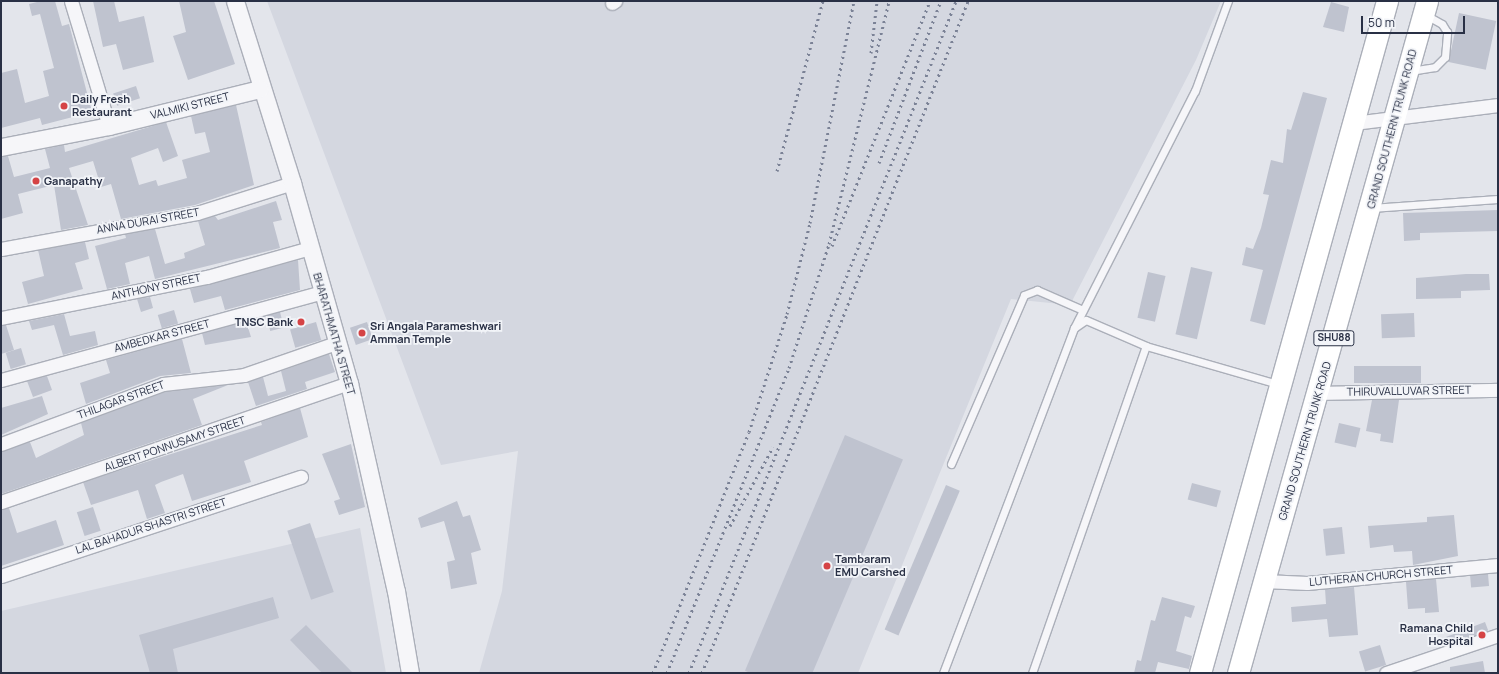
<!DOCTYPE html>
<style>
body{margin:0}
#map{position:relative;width:1499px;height:674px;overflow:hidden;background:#e3e5eb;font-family:Manrope,sans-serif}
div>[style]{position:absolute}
.built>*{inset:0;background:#d4d7e0}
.building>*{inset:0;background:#bfc3cf;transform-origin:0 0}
.roads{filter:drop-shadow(1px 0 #abafb9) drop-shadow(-1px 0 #abafb9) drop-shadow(0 1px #abafb9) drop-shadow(0 -1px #abafb9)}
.service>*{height:7px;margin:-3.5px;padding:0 3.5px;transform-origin:3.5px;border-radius:3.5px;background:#f6f6f9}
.minor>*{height:13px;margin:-6.5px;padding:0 6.5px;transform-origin:6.5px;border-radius:6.5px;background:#f6f6f9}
.tertiary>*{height:17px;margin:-8.5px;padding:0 8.5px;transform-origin:8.5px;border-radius:8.5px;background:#f6f6f9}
.primary>*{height:21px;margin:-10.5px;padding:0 10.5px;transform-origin:10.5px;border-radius:10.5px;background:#fff}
.rail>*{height:3px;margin-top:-1.5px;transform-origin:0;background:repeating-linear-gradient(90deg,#7b8296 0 2px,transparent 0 6px)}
.dots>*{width:11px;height:11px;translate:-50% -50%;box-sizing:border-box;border:2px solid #f2f4f8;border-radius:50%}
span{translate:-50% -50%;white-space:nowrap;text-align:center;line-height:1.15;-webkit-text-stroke:3.5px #f2f4f8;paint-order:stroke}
.shield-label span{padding:1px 3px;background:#f2f4f8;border:1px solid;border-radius:3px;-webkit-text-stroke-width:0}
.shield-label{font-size:10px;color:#293045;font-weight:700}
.poi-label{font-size:11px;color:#293045;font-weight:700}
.left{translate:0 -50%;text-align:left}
.right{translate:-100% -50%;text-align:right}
.street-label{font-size:11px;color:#293045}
.frame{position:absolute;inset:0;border:2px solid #293045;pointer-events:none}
.scale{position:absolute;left:1361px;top:16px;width:104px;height:18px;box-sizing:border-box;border:2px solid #293045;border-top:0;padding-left:5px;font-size:12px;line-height:14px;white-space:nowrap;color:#293045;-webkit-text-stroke:3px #f2f4f8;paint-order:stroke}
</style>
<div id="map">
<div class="built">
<div style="clip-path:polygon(267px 1px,1221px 1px,1196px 60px,1070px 305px,1011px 299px,858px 673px,479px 673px,502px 591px,518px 451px,441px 465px)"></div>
<div style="clip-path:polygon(360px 528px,386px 673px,1px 673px,1px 611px)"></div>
</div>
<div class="building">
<div style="clip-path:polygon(41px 1px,55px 1px,62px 26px,69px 24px,92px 112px,42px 125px,40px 118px,1px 128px,1px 73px,17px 69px,25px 103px,49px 96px,43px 71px,54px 68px,40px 14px,32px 16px,29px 4px)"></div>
<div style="clip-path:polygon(93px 1px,114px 1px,119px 22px,144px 16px,154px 62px,123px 70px,116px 44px,103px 47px)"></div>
<div style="clip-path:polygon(179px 1px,214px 1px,235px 64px,188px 80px,173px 36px,186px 32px)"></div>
<div style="clip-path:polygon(1331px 2px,1349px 7px,1344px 32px,1323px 27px)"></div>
<div style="left:1459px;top:13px;width:38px;height:50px;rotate:12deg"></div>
<div style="left:136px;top:86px;width:13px;height:24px;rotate:72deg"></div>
<div style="clip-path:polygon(1303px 92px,1327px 98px,1265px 325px,1250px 321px,1263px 270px,1242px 265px,1246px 247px,1253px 249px,1261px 228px,1269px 195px,1263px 194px,1271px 160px,1283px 163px,1287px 129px,1291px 130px)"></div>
<div style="clip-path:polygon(236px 105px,254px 185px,195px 205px,121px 219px,111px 184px,101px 187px,93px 161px,69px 168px,88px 225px,61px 230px,54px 185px,18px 194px,23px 213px,1px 219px,1px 157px,8px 156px,14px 177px,50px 168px,45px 149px,64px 145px,65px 152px,166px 122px,178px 156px,163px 162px,158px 148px,131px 158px,139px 185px,156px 180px,158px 186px,187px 178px,182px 160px,210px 152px,205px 132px,195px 134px,191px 116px)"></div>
<div style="clip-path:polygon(276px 201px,282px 220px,273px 222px,280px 248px,155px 279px,149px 256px,125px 263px,130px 284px,107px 289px,95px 246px,126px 238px,125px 234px,155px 229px,165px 264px,185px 258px,184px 253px,205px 245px,198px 221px,215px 216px,218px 220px)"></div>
<div style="clip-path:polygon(1498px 210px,1498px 231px,1420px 233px,1420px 240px,1404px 241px,1403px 213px)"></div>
<div style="clip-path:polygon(85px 242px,89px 259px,75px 263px,83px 289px,28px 304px,22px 282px,44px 276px,38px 250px)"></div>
<div style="clip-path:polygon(298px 260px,300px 290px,225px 310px,221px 296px,194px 303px,190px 289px)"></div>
<div style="left:1191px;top:267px;width:22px;height:69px;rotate:13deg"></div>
<div style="left:1148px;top:272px;width:18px;height:47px;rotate:13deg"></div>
<div style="clip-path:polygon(1466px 274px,1489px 274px,1490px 290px,1461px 291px,1461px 298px,1416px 299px,1416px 278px)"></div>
<div style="clip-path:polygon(150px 297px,153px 308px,141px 312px,137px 299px)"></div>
<div style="left:174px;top:310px;width:14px;height:17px;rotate:73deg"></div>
<div style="left:280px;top:312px;width:16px;height:14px;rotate:76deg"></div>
<div style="left:1414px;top:313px;width:24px;height:33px;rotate:88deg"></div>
<div style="clip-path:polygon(64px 314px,70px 336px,95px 331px,98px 345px,63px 355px,54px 325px,32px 330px,29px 321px)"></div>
<div style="clip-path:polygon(246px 321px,251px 337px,205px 345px,202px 333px)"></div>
<div style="left:316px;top:322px;width:19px;height:27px;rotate:74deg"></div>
<div style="left:367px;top:322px;width:18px;height:18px;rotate:71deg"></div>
<div style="clip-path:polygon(6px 325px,14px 350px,1px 354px,1px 326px)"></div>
<div style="clip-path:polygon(182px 339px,191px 373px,160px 376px,86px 404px,80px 383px,110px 373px,106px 360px)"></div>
<div style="left:21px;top:348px;width:17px;height:16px;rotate:73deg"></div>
<div style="clip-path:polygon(329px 354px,335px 372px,305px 382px,307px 389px,256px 406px,248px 382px,263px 377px,268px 396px,286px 391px,281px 371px)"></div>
<div style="left:1421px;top:366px;width:17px;height:67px;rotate:90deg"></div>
<div style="clip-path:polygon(47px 376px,52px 390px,33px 397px,27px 381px)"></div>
<div style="clip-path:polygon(228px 385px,193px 399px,202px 425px,1px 494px,1px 452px,30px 442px,36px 458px,84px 435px,81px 423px,165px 392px)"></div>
<div style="clip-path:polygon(42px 396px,48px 414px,1px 435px,1px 408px)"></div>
<div style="clip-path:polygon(1372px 400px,1399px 400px,1393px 443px,1380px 441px,1381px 434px,1366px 431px)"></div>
<div style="clip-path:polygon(300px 408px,308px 437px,244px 461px,251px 482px,192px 501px,183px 474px,161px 482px,155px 485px,165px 513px,147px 519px,138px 490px,91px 505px,83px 482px,262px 425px,261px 422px)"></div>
<div style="left:1339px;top:423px;width:22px;height:20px;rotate:13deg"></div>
<div style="left:845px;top:435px;width:63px;height:256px;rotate:23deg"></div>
<div style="clip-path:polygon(351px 444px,365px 507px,339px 515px,334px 501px,340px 499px,322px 454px)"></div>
<div style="left:1192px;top:483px;width:30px;height:17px;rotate:15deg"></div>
<div style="left:946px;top:485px;width:15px;height:157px;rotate:23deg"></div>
<div style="clip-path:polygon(457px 501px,463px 517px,470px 515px,481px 550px,471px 553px,477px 584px,451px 589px,447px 562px,455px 560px,444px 521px,421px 528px,418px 518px)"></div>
<div style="left:93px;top:507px;width:25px;height:17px;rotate:72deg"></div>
<div style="clip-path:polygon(9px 508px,17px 533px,56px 520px,64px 545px,1px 566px,1px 510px)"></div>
<div style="clip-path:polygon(1454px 515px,1458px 556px,1413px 565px,1412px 551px,1394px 552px,1393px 545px,1370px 548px,1368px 526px,1427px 522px,1427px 517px)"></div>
<div style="left:310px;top:523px;width:73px;height:24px;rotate:71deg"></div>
<div style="left:1342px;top:527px;width:27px;height:19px;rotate:84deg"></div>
<div style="left:1488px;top:574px;width:12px;height:18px;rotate:85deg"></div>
<div style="clip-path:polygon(1436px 579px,1439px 612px,1425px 613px,1425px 608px,1408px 609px,1406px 582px)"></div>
<div style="clip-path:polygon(1354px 587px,1358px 635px,1329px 637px,1327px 619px,1292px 622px,1291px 607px,1326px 604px,1325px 589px)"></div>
<div style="clip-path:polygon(273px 597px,279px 618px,173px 649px,178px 673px,150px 673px,139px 635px)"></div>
<div style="clip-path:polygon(1162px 597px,1195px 606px,1191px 618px,1185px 616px,1176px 651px,1192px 656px,1189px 669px,1158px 662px,1155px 673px,1134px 673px,1137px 660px,1141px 661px,1151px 620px,1155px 621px)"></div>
<div style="left:1485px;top:622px;width:9px;height:46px;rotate:69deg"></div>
<div style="clip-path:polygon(306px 625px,353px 673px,322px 673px,290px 640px)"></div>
<div style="left:1380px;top:645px;width:21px;height:22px;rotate:73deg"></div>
<div style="clip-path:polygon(1483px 661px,1485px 673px,1450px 673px,1450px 667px)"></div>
</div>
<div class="roads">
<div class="service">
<div style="left:1410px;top:71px;width:25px;rotate:-9deg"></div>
<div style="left:1435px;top:67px;width:14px;rotate:-45deg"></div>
<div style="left:1445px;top:57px;width:25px;rotate:-85deg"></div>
<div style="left:1447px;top:32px;width:9px;rotate:-122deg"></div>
<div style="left:1442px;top:24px;width:18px;rotate:-151deg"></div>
<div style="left:1371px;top:208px;width:127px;rotate:-4.1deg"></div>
<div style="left:1074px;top:328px;width:266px;rotate:-63deg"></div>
<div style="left:1195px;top:91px;width:96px;rotate:-69.9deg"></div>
<div style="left:951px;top:464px;width:184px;rotate:-66.6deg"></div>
<div style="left:1024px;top:295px;width:14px;rotate:-21deg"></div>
<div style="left:1037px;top:290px;width:50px;rotate:23.5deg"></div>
<div style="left:943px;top:673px;width:369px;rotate:-69.2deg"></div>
<div style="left:1074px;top:328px;width:14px;rotate:-34deg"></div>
<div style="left:1086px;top:320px;width:65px;rotate:23.4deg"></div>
<div style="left:1146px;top:346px;width:137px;rotate:16.1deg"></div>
<div style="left:1032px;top:673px;width:346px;rotate:-70.8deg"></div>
</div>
<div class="minor">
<div style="left:71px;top:1px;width:131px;rotate:73.1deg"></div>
<div style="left:612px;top:3px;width:4px;rotate:-34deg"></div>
<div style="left:1354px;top:123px;width:145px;rotate:-7.1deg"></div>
<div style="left:1px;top:249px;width:199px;rotate:-10.4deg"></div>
<div style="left:197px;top:213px;width:100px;rotate:-17.5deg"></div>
<div style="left:1px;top:318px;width:210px;rotate:-11.3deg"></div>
<div style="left:207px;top:277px;width:107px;rotate:-15.7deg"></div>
<div style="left:1px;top:380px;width:334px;rotate:-15.3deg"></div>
<div style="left:1319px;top:393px;width:179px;rotate:-1deg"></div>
<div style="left:1px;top:444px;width:173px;rotate:-20.3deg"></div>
<div style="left:163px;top:384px;width:81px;rotate:-6.3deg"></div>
<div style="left:244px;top:375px;width:97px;rotate:-19.2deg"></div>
<div style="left:1px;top:502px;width:368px;rotate:-18.9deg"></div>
<div style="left:1px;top:576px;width:316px;rotate:-18.3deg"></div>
<div style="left:1264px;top:581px;width:43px;rotate:2.7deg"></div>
<div style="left:1307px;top:583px;width:192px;rotate:-5.4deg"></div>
<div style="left:1386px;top:673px;width:118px;rotate:-18.7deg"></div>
</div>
<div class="tertiary">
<div style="left:235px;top:1px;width:191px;rotate:72.6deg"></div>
<div style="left:292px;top:183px;width:208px;rotate:74.1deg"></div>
<div style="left:349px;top:383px;width:213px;rotate:77.3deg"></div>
<div style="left:396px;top:591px;width:83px;rotate:80.3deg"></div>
<div style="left:1px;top:147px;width:110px;rotate:-11deg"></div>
<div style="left:109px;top:126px;width:155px;rotate:-13.8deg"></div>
</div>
<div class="primary">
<div style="left:1200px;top:673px;width:698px;rotate:-74.45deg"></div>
<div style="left:1238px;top:673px;width:698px;rotate:-74.29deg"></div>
</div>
</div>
<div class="rail">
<div style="left:871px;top:53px;width:52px;rotate:-83.4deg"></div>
<div style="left:879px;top:163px;width:173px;rotate:-69.1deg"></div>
<div style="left:777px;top:171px;width:176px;rotate:-74.9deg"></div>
<div style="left:832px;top:246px;width:264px;rotate:-68.2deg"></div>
<div style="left:730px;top:526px;width:90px;rotate:-61.4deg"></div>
<div style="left:653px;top:673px;width:259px;rotate:-68.3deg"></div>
<div style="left:749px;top:432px;width:124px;rotate:-72.1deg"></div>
<div style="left:787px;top:314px;width:94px;rotate:-75.8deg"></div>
<div style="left:810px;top:223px;width:226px;rotate:-78.8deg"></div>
<div style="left:667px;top:673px;width:328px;rotate:-68.2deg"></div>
<div style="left:789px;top:368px;width:130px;rotate:-72.1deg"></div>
<div style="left:829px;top:244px;width:250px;rotate:-76.1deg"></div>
<div style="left:689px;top:673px;width:723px;rotate:-68.33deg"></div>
<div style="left:702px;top:673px;width:723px;rotate:-68.4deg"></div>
</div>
<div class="dots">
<div style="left:64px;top:106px;background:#d54345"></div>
<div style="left:36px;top:181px;background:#d54345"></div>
<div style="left:301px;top:322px;background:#d54345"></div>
<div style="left:362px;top:333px;background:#d54345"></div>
<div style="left:827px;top:566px;background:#d54345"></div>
<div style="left:1482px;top:635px;background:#d54345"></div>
</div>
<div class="shield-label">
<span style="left:1334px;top:338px">SHU88</span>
</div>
<div class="poi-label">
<span class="left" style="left:72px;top:106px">Daily Fresh<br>Restaurant</span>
<span class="left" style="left:44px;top:181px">Ganapathy</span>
<span class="right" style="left:293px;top:322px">TNSC Bank</span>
<span class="left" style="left:370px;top:333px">Sri Angala Parameshwari<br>Amman Temple</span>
<span class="left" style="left:835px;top:566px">Tambaram<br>EMU Carshed</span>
<span class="right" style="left:1473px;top:635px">Ramana Child<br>Hospital</span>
</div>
<div class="street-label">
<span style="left:190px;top:106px;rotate:-14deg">VALMIKI STREET</span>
<span style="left:1392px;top:129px;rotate:-75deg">GRAND SOUTHERN TRUNK ROAD</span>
<span style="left:148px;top:221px;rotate:-10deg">ANNA DURAI STREET</span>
<span style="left:156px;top:287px;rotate:-12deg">ANTHONY STREET</span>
<span style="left:334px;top:334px;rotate:74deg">BHARATHMATHA STREET</span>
<span style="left:162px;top:336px;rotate:-15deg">AMBEDKAR STREET</span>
<span style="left:1409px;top:391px;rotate:-1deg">THIRUVALLUVAR STREET</span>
<span style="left:121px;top:400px;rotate:-20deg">THILAGAR STREET</span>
<span style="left:1305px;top:441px;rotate:-74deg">GRAND SOUTHERN TRUNK ROAD</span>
<span style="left:175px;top:444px;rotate:-19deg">ALBERT PONNUSAMY STREET</span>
<span style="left:151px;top:526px;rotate:-18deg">LAL BAHADUR SHASTRI STREET</span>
<span style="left:1381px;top:576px;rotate:-5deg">LUTHERAN CHURCH STREET</span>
</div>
<div class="frame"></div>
<div class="scale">50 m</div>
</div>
